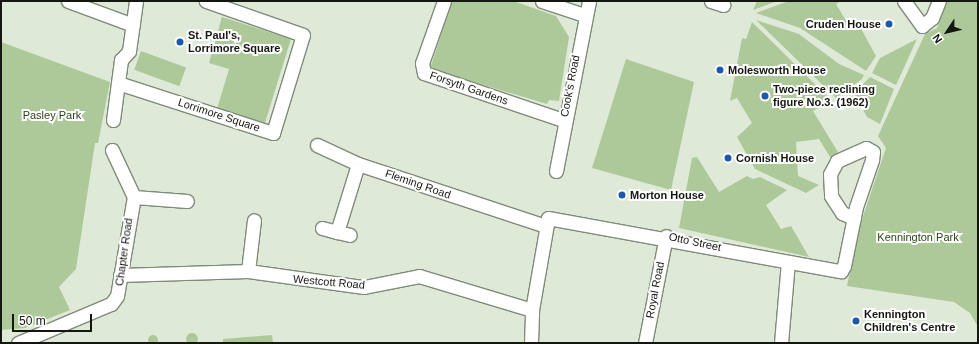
<!DOCTYPE html>
<style>
body{margin:0}
#map{position:relative;width:979px;height:344px;overflow:hidden;background:#deead7;font-family:Arial,sans-serif}
div>[style]{position:absolute}
.green>*{inset:0;background:#adc99a;transform-origin:0 0}
.round{border-radius:50%}
.roads{filter:drop-shadow(1px 0 #808a79) drop-shadow(-1px 0 #808a79) drop-shadow(0 1px #808a79) drop-shadow(0 -1px #808a79)}
.minor>*{height:13px;margin:-6.5px;padding:0 6.5px;transform-origin:6.5px;border-radius:6.5px;background:#fff}
.dots>*{width:11px;height:11px;translate:-50% -50%;box-sizing:border-box;border:2px solid #fff;border-radius:50%}
span{translate:-50% -50%;white-space:nowrap;text-align:center;line-height:1.15;-webkit-text-stroke:4px #fff;paint-order:stroke}
.poi-label{font-size:11px;color:#131710;font-weight:700}
.right{translate:-100% -50%;text-align:right}
.left{translate:0 -50%;text-align:left}
.street-label{font-size:11px;color:#131710}
.park-label{font-size:11px;color:#2a4315}
.frame{position:absolute;inset:0;border:2px solid #131710;pointer-events:none}
.north{position:absolute;left:927px;top:12px;width:40px;height:40px;-webkit-text-stroke:3px #fff;paint-order:stroke;rotate:235deg;font-size:11px;font-weight:700;line-height:16px;text-align:center;color:#131710}
.north::after{content:'';display:block;margin:auto;width:14px;height:18px;background:#131710;clip-path:polygon(50% 0,100% 100%,50% 72%,0 100%)}
.scale{position:absolute;left:12px;top:314px;width:80px;height:18px;box-sizing:border-box;border:2px solid #131710;border-top:0;padding-left:5px;font-size:12px;line-height:14px;white-space:nowrap;color:#131710;-webkit-text-stroke:3px #fff;paint-order:stroke}
</style>
<div id="map">
<div class="green">
<div style="clip-path:polygon(452px 1px,513px 1px,556px 16px,569px 37px,559px 101px,549px 100px,547px 104px,430px 69px)"></div>
<div style="clip-path:polygon(757px 1px,777px 1px,753px 10px)"></div>
<div style="clip-path:polygon(789px 1px,841px 1px,836px 4px,851px 29px,859px 25px,876px 56px,866px 71px,800px 28px,756px 13px)"></div>
<div style="clip-path:polygon(947px 1px,978px 1px,978px 327px,970px 313px,954px 302px,847px 286px,858px 231px,886px 148px,878px 136px,925px 34px,937px 28px)"></div>
<div style="clip-path:polygon(222px 17px,291px 39px,264px 126px,217px 109px,229px 69px,209px 63px)"></div>
<div style="clip-path:polygon(756px 20px,799px 34px,839px 64px,864px 75px,862px 79px,836px 98px)"></div>
<div style="clip-path:polygon(752px 22px,831px 100px,813px 111px,838px 152px,830px 157px,819px 139px,796px 142px,798px 176px,819px 185px,806px 193px,755px 169px,737px 137px,752px 123px,737px 98px,730px 101px,742px 38px,746px 39px)"></div>
<div style="clip-path:polygon(917px 39px,896px 85px,872px 73px,880px 58px)"></div>
<div style="clip-path:polygon(1px 42px,110px 82px,98px 143px,95px 143px,76px 269px,59px 287px,70px 310px,25px 328px,1px 330px)"></div>
<div style="left:141px;top:51px;width:48px;height:20px;rotate:20deg"></div>
<div style="clip-path:polygon(626px 59px,694px 82px,671px 190px,592px 168px)"></div>
<div style="clip-path:polygon(870px 77px,894px 89px,880px 124px,867px 117px,854px 93px)"></div>
<div style="clip-path:polygon(697px 157px,719px 192px,747px 176px,753px 179px,760px 177px,787px 190px,766px 205px,781px 229px,791px 226px,809px 257px,679px 228px,692px 158px)"></div>
<div class="round" style="left:186px;top:333px;width:12px;height:12px"></div>
<div class="round" style="left:148px;top:335px;width:10px;height:10px"></div>
<div style="clip-path:polygon(272px 335px,273px 343px,223px 343px,223px 339px)"></div>
</div>
<div class="roads">
<div class="minor">
<div style="left:68px;top:1px;width:69px;rotate:20.3deg"></div>
<div style="left:444px;top:1px;width:66px;rotate:109.5deg"></div>
<div style="left:422px;top:63px;width:10px;rotate:79deg"></div>
<div style="left:424px;top:73px;width:147px;rotate:18.7deg"></div>
<div style="left:542px;top:1px;width:44px;rotate:18.4deg"></div>
<div style="left:711px;top:1px;width:13px;rotate:18deg"></div>
<div style="left:904px;top:1px;width:31px;rotate:54deg"></div>
<div style="left:922px;top:26px;width:13px;rotate:-39deg"></div>
<div style="left:932px;top:18px;width:18px;rotate:-68deg"></div>
<div style="left:118px;top:83px;width:163px;rotate:17.9deg"></div>
<div style="left:273px;top:133px;width:102px;rotate:-73deg"></div>
<div style="left:303px;top:35px;width:103px;rotate:-160.7deg"></div>
<div style="left:113px;top:120px;width:61px;rotate:-82.4deg"></div>
<div style="left:121px;top:60px;width:12px;rotate:-48deg"></div>
<div style="left:129px;top:51px;width:50px;rotate:-82deg"></div>
<div style="left:317px;top:145px;width:45px;rotate:24.9deg"></div>
<div style="left:556px;top:171px;width:173px;rotate:-79deg"></div>
<div style="left:134px;top:197px;width:53px;rotate:4.3deg"></div>
<div style="left:322px;top:228px;width:16px;rotate:15deg"></div>
<div style="left:337px;top:232px;width:71px;rotate:-72.8deg"></div>
<div style="left:358px;top:164px;width:198px;rotate:18.3deg"></div>
<div style="left:337px;top:232px;width:13px;rotate:13deg"></div>
<div style="left:248px;top:271px;width:51px;rotate:-83.3deg"></div>
<div style="left:120px;top:275px;width:128px;rotate:-1.8deg"></div>
<div style="left:248px;top:271px;width:117px;rotate:7.9deg"></div>
<div style="left:364px;top:287px;width:56px;rotate:-11.3deg"></div>
<div style="left:419px;top:276px;width:118px;rotate:16.7deg"></div>
<div style="left:18px;top:343px;width:101px;rotate:-22.8deg"></div>
<div style="left:111px;top:304px;width:10px;rotate:-53deg"></div>
<div style="left:117px;top:296px;width:100px;rotate:-80.3deg"></div>
<div style="left:134px;top:197px;width:52px;rotate:-115.1deg"></div>
<div style="left:531px;top:343px;width:33px;rotate:-88deg"></div>
<div style="left:532px;top:310px;width:93px;rotate:-80.1deg"></div>
<div style="left:548px;top:218px;width:298px;rotate:10.3deg"></div>
<div style="left:841px;top:271px;width:6px;rotate:-59deg"></div>
<div style="left:844px;top:266px;width:60px;rotate:-78.5deg"></div>
<div style="left:856px;top:207px;width:50px;rotate:-71.2deg"></div>
<div style="left:872px;top:160px;width:8px;rotate:-83deg"></div>
<div style="left:873px;top:152px;width:8px;rotate:-150deg"></div>
<div style="left:866px;top:148px;width:32px;rotate:156deg"></div>
<div style="left:837px;top:161px;width:15px;rotate:118deg"></div>
<div style="left:830px;top:174px;width:22px;rotate:87deg"></div>
<div style="left:831px;top:196px;width:20px;rotate:57deg"></div>
<div style="left:842px;top:213px;width:13px;rotate:23deg"></div>
<div style="left:645px;top:343px;width:109px;rotate:-78.9deg"></div>
<div style="left:781px;top:343px;width:81px;rotate:-85.1deg"></div>
</div>
</div>
<div class="dots">
<div style="left:889px;top:24px;background:#1d59aa"></div>
<div style="left:180px;top:42px;background:#1d59aa"></div>
<div style="left:720px;top:70px;background:#1d59aa"></div>
<div style="left:765px;top:96px;background:#1d59aa"></div>
<div style="left:728px;top:158px;background:#1d59aa"></div>
<div style="left:622px;top:195px;background:#1d59aa"></div>
<div style="left:856px;top:321px;background:#1d59aa"></div>
</div>
<div class="poi-label">
<span class="right" style="left:881px;top:24px">Cruden House</span>
<span class="left" style="left:188px;top:42px">St. Paul's,<br>Lorrimore Square</span>
<span class="left" style="left:728px;top:70px">Molesworth House</span>
<span class="left" style="left:773px;top:96px">Two-piece reclining<br>figure No.3. (1962)</span>
<span class="left" style="left:736px;top:158px">Cornish House</span>
<span class="left" style="left:630px;top:195px">Morton House</span>
<span class="left" style="left:864px;top:321px">Kennington<br>Children's Centre</span>
</div>
<div class="street-label">
<span style="left:570px;top:86px;rotate:-79deg">Cook's Road</span>
<span style="left:469px;top:88px;rotate:19deg">Forsyth Gardens</span>
<span style="left:219px;top:115px;rotate:18deg">Lorrimore Square</span>
<span style="left:418px;top:184px;rotate:19deg">Fleming Road</span>
<span style="left:695px;top:242px;rotate:12deg">Otto Street</span>
<span style="left:124px;top:252px;rotate:-82deg">Chapter Road</span>
<span style="left:329px;top:282px;rotate:5deg">Westcott Road</span>
<span style="left:655px;top:290px;rotate:-79deg">Royal Road</span>
</div>
<div class="park-label">
<span style="left:52px;top:115px">Pasley Park</span>
<span style="left:918px;top:237px">Kennington Park</span>
</div>
<div class="frame"></div>
<div class="north">N</div>
<div class="scale">50 m</div>
</div>
